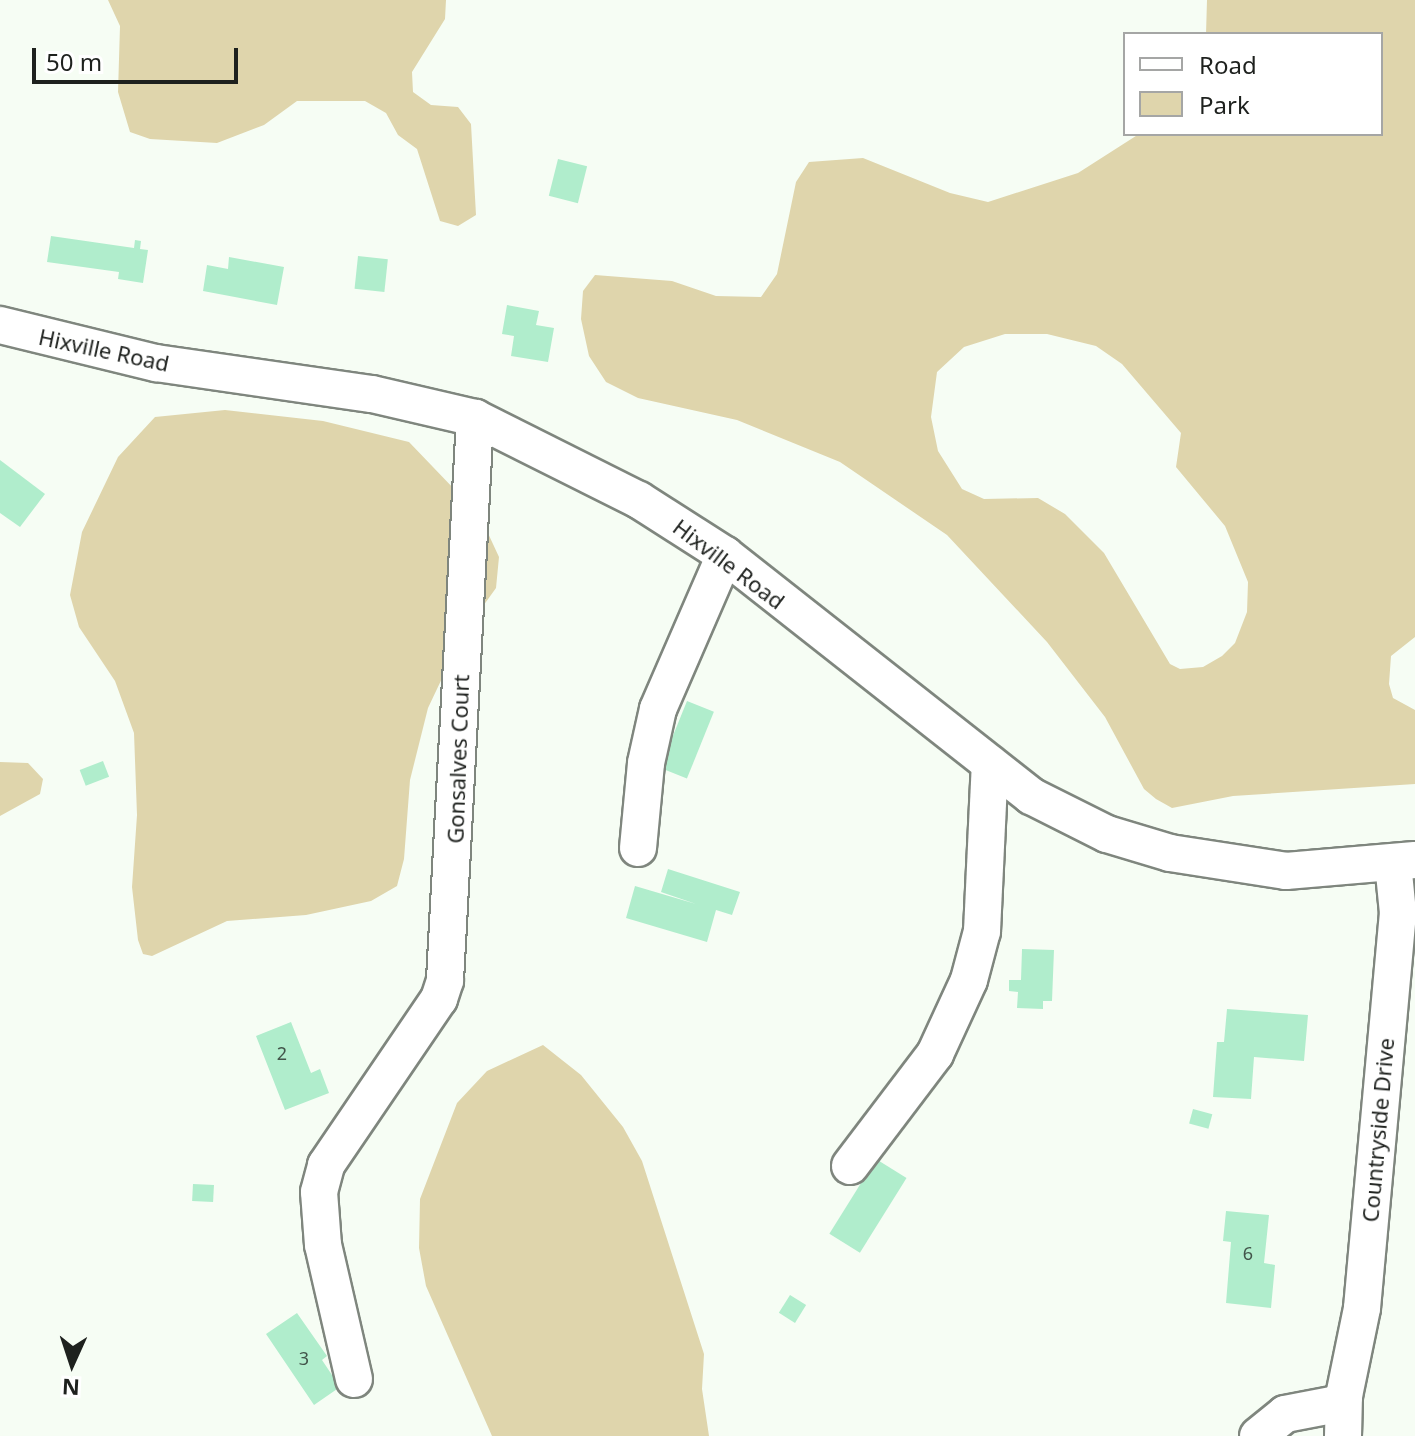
<!DOCTYPE html>
<style>
body{margin:0}
#map{position:relative;width:1415px;height:1436px;overflow:hidden;background:#f6fdf4;font-family:"Noto Sans",sans-serif}
div>[style]{position:absolute}
.green>*{inset:0;background:#dfd5ac}
.building>*{inset:0;background:#b0edcc;transform-origin:0 0}
.roads{filter:drop-shadow(2px 0 #7f867e) drop-shadow(-2px 0 #7f867e) drop-shadow(0 2px #7f867e) drop-shadow(0 -2px #7f867e)}
.minor>*{height:36px;margin:-18px;padding:0 18px;transform-origin:18px;border-radius:18px;background:#fff}
span{translate:-50% -50%;white-space:nowrap;text-align:center;line-height:1.15;-webkit-text-stroke:6px #fff;paint-order:stroke}
.number-label{font-size:18px;color:#42544a}
.number-label span{-webkit-text-stroke-width:0}
.street-label{font-size:22px;color:#1e211e}
.legend{position:absolute;left:1123px;top:32px;width:260px;height:104px;box-sizing:border-box;background:#fff;border:2px solid #a5a6a5;margin:0;padding:10px 14px;list-style:none;font-size:24px;color:#1e211e}
.legend li{display:flex;align-items:center;gap:16px;height:40px}
.legend b{width:40px;border:2px solid #a5a6a5}
.north{position:absolute;left:32px;top:1324px;width:80px;height:80px;-webkit-text-stroke:6px #fff;paint-order:stroke;rotate:183deg;font-size:22px;font-weight:700;line-height:32px;text-align:center;color:#1e211e}
.north::after{content:'';display:block;margin:auto;width:28px;height:36px;background:#1e211e;clip-path:polygon(50% 0,100% 100%,50% 72%,0 100%)}
.scale{position:absolute;left:32px;top:48px;width:206px;height:36px;box-sizing:border-box;border:4px solid #1e211e;border-top:0;padding-left:10px;font-size:24px;line-height:28px;white-space:nowrap;color:#1e211e;-webkit-text-stroke:6px #fff;paint-order:stroke}
</style>
<div id="map">
<div class="green">
<div style="clip-path:polygon(108px 0,446px 0,445px 19px,412px 72px,413px 92px,431px 105px,458px 107px,471px 124px,476px 215px,458px 226px,440px 221px,417px 149px,398px 135px,386px 113px,365px 101px,297px 101px,264px 125px,217px 143px,150px 139px,130px 132px,118px 92px,120px 26px)"></div>
<div style="clip-path:polygon(evenodd,1207px 0,1415px 0,1415px 637px,1391px 656px,1389px 684px,1393px 698px,1415px 710px,1415px 784px,1233px 796px,1172px 808px,1156px 799px,1144px 789px,1105px 717px,1047px 642px,947px 535px,840px 462px,737px 420px,638px 398px,606px 382px,589px 356px,581px 319px,583px 291px,595px 275px,672px 281px,716px 296px,761px 297px,777px 274px,796px 182px,809px 162px,863px 158px,950px 193px,988px 202px,1078px 173px,1139px 134px,1381px 134px,1381px 34px,1206px 34px,1207px 0,1005px 334px,1047px 334px,1096px 346px,1122px 364px,1181px 433px,1176px 467px,1225px 526px,1248px 582px,1247px 612px,1235px 643px,1222px 656px,1203px 667px,1180px 669px,1170px 664px,1104px 553px,1065px 514px,1038px 498px,984px 499px,962px 489px,938px 451px,931px 417px,937px 372px,964px 347px,1005px 334px)"></div>
<div style="clip-path:polygon(225px 410px,323px 421px,409px 442px,480px 516px,499px 557px,496px 588px,463px 634px,428px 708px,410px 780px,404px 859px,397px 886px,371px 901px,306px 915px,227px 921px,152px 956px,143px 954px,138px 940px,132px 887px,137px 815px,134px 733px,115px 681px,79px 627px,70px 595px,82px 532px,118px 457px,155px 417px)"></div>
<div style="clip-path:polygon(0 762px,28px 763px,43px 779px,40px 794px,0 816px)"></div>
<div style="clip-path:polygon(543px 1045px,581px 1075px,623px 1127px,642px 1161px,704px 1354px,702px 1389px,709px 1436px,492px 1436px,426px 1286px,419px 1248px,420px 1199px,457px 1103px,487px 1071px)"></div>
</div>
<div class="building">
<div style="left:558px;top:159px;width:30px;height:38px;rotate:14deg"></div>
<div style="clip-path:polygon(51px 236px,134px 248px,135px 240px,141px 241px,140px 249px,148px 250px,143px 283px,118px 279px,119px 272px,47px 262px)"></div>
<div style="left:358px;top:256px;width:30px;height:33px;rotate:6deg"></div>
<div style="clip-path:polygon(229px 257px,284px 267px,277px 305px,203px 291px,207px 265px,228px 269px)"></div>
<div style="clip-path:polygon(507px 305px,539px 311px,536px 325px,554px 328px,548px 362px,511px 356px,514px 336px,502px 334px)"></div>
<div style="clip-path:polygon(0 460px,45px 494px,20px 527px,0 513px)"></div>
<div style="left:687px;top:701px;width:29px;height:72px;rotate:22deg"></div>
<div style="left:103px;top:761px;width:17px;height:25px;rotate:69deg"></div>
<div style="clip-path:polygon(668px 869px,740px 892px,732px 915px,716px 910px,707px 942px,626px 918px,635px 886px,696px 904px,661px 892px)"></div>
<div style="clip-path:polygon(1022px 949px,1054px 950px,1052px 1001px,1043px 1001px,1043px 1009px,1017px 1008px,1018px 992px,1009px 991px,1009px 980px,1021px 980px)"></div>
<div style="clip-path:polygon(1227px 1009px,1308px 1015px,1304px 1061px,1254px 1057px,1251px 1099px,1213px 1097px,1217px 1042px,1224px 1042px)"></div>
<div style="clip-path:polygon(291px 1022px,311px 1073px,320px 1069px,329px 1093px,285px 1110px,256px 1036px)"></div>
<div style="left:1193px;top:1109px;width:20px;height:15px;rotate:15deg"></div>
<div style="left:876px;top:1159px;width:36px;height:88px;rotate:32deg"></div>
<div style="left:193px;top:1184px;width:21px;height:17px;rotate:3deg"></div>
<div style="clip-path:polygon(1226px 1211px,1269px 1215px,1264px 1263px,1275px 1265px,1271px 1308px,1226px 1303px,1231px 1242px,1223px 1241px)"></div>
<div style="left:790px;top:1295px;width:19px;height:21px;rotate:32deg"></div>
<div style="clip-path:polygon(297px 1313px,327px 1356px,322px 1360px,340px 1387px,314px 1405px,266px 1334px)"></div>
</div>
<div class="roads">
<div class="minor">
<div style="left:0;top:325px;width:161px;rotate:13.7deg"></div>
<div style="left:156px;top:363px;width:218px;rotate:8.2deg"></div>
<div style="left:372px;top:394px;width:106px;rotate:13.1deg"></div>
<div style="left:475px;top:418px;width:183px;rotate:26.6deg"></div>
<div style="left:639px;top:500px;width:102px;rotate:32.6deg"></div>
<div style="left:725px;top:555px;width:390px;rotate:38.2deg"></div>
<div style="left:1031px;top:796px;width:85px;rotate:26.6deg"></div>
<div style="left:1107px;top:834px;width:66px;rotate:16.8deg"></div>
<div style="left:1170px;top:853px;width:117px;rotate:8.8deg"></div>
<div style="left:1286px;top:871px;width:129px;rotate:-4.9deg"></div>
<div style="left:638px;top:848px;width:85px;rotate:-84.6deg"></div>
<div style="left:646px;top:763px;width:55px;rotate:-77.5deg"></div>
<div style="left:658px;top:709px;width:168px;rotate:-66.5deg"></div>
<div style="left:850px;top:1166px;width:141px;rotate:-52.8deg"></div>
<div style="left:935px;top:1054px;width:81px;rotate:-65.3deg"></div>
<div style="left:969px;top:980px;width:51px;rotate:-75.1deg"></div>
<div style="left:982px;top:931px;width:167px;rotate:-87.3deg"></div>
<div style="left:354px;top:1379px;width:138px;rotate:-103deg"></div>
<div style="left:323px;top:1245px;width:53px;rotate:-94.3deg"></div>
<div style="left:319px;top:1192px;width:28px;rotate:-75deg"></div>
<div style="left:326px;top:1165px;width:201px;rotate:-55.8deg"></div>
<div style="left:439px;top:999px;width:20px;rotate:-72deg"></div>
<div style="left:445px;top:980px;width:563px;rotate:-86.94deg"></div>
<div style="left:1258px;top:1436px;width:35px;rotate:-39deg"></div>
<div style="left:1285px;top:1414px;width:53px;rotate:-10.9deg"></div>
<div style="left:1337px;top:1404px;width:11px;rotate:-49deg"></div>
<div style="left:1343px;top:1436px;width:40px;rotate:-88.6deg"></div>
<div style="left:1344px;top:1396px;width:90px;rotate:-78.4deg"></div>
<div style="left:1362px;top:1308px;width:397px;rotate:-84.8deg"></div>
<div style="left:1398px;top:913px;width:50px;rotate:-95.7deg"></div>
</div>
</div>
<div class="number-label">
<span style="left:282px;top:1053px">2</span>
<span style="left:1248px;top:1253px">6</span>
<span style="left:304px;top:1358px">3</span>
</div>
<div class="street-label">
<span style="left:104px;top:350px;rotate:12deg">Hixville Road</span>
<span style="left:729px;top:564px;rotate:37deg">Hixville Road</span>
<span style="left:458px;top:759px;rotate:-88deg">Gonsalves Court</span>
<span style="left:1378px;top:1130px;rotate:-85deg">Countryside Drive</span>
</div>
<ul class="legend">
<li><b style="height:10px;background:#fff"></b>Road</li>
<li><b style="height:22px;background:#dfd5ac"></b>Park</li>
</ul>
<div class="north">N</div>
<div class="scale">50 m</div>
</div>
